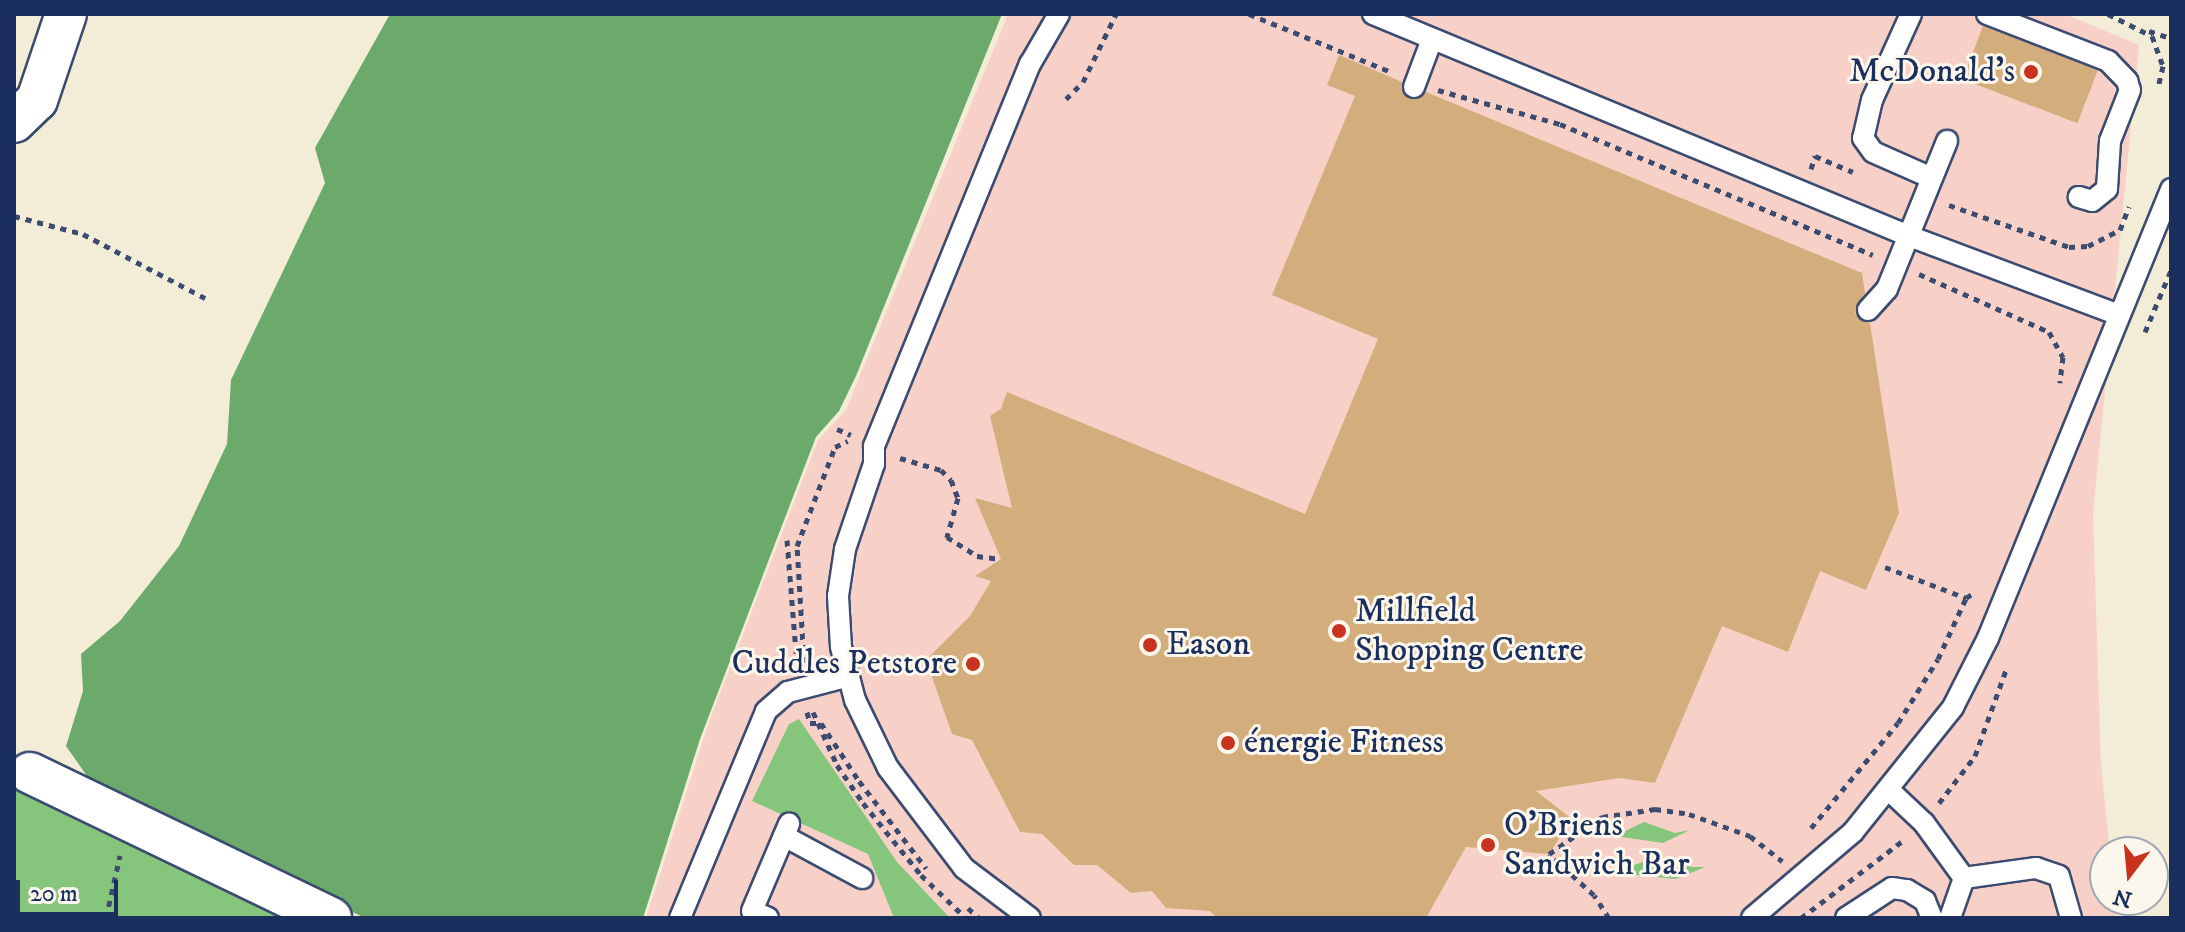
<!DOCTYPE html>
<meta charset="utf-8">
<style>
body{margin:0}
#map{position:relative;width:2185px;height:932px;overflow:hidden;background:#f3edd8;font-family:"IM FELL DW Pica",serif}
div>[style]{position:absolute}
.built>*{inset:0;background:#f7d1c7}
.green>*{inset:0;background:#86c57c}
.forest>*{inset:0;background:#6caa6c}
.building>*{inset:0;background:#d3ad7b;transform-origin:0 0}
.path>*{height:5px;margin-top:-2.5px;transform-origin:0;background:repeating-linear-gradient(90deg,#3b4c70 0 6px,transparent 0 12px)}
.roads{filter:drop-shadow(2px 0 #3b4c70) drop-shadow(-2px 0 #3b4c70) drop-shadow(0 2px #3b4c70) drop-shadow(0 -2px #3b4c70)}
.service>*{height:20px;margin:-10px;padding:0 10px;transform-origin:10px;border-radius:10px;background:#fff}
.minor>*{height:40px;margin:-20px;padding:0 20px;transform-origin:20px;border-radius:20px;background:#fff}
.dots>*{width:22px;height:22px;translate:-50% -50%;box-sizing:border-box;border:4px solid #fbf7ec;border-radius:50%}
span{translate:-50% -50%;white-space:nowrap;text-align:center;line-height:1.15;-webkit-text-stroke:6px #fbf7ec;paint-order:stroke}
.poi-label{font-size:34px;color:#1b2f5e}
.right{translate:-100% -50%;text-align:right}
.left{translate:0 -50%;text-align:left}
.frame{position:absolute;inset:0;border:16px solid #1b2f5e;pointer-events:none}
.north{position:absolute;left:2089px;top:836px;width:80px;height:80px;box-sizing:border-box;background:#fbf7ec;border:2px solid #a1a7b3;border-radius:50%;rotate:196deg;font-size:22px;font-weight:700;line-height:32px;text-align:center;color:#1b2f5e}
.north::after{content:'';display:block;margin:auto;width:28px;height:36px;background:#c8321e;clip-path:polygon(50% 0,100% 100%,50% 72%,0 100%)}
.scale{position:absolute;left:16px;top:880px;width:102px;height:36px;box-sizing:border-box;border:4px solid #1b2f5e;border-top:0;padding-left:10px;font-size:24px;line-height:28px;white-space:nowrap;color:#1b2f5e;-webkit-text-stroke:6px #fbf7ec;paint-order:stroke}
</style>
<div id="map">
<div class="built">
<div style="clip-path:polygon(1008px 14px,2065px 14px,2139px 45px,2093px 514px,2101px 764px,2110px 852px,2105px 852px,2105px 900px,2114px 900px,2116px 918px,646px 918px,709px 722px,818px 440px,846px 410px)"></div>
</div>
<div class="green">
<div style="clip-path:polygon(799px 719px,897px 862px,950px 918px,894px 918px,868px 854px,752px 801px,789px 724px)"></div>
<div style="clip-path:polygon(14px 782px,310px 918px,14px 918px)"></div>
<div style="clip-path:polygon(1644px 822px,1675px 833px,1690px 830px,1663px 843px,1615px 836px)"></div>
<div style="clip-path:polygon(1658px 857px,1692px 867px,1705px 867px,1676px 879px,1625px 874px,1634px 865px)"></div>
</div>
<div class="forest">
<div style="clip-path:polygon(390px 14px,1002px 14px,856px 376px,839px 411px,816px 437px,700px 739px,643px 918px,365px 918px,115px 800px,94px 786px,66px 746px,83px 691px,81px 654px,120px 621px,179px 546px,227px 444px,231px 380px,325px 183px,315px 148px)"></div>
</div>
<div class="building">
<div style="left:1983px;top:26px;width:123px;height:57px;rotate:21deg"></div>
<div style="clip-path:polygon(1339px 55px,1402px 82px,1409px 99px,1426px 92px,1862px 273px,1865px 293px,1855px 313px,1870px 323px,1899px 513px,1866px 590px,1820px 571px,1788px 652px,1722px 626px,1655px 783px,1619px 778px,1536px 791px,1572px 819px,1549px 854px,1466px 847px,1426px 918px,1217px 918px,1210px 911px,1166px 908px,1152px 891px,1131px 893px,1097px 865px,1074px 865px,1042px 834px,1020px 832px,972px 740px,952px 734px,926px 660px,970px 616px,991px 581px,975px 576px,1001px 559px,975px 498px,1012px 508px,990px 416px,1001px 409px,1007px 392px,1305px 514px,1378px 339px,1272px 295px,1355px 96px,1327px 85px)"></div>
</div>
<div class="path">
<div style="left:1249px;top:14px;width:153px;rotate:22.2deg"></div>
<div style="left:2108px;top:14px;width:49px;rotate:26.6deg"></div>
<div style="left:2152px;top:36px;width:32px;rotate:70deg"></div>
<div style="left:2163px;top:66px;width:23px;rotate:103deg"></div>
<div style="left:2149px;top:31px;width:23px;rotate:18deg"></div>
<div style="left:1438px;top:90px;width:127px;rotate:15.6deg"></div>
<div style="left:1560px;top:124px;width:339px;rotate:22.7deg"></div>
<div style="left:1066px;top:99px;width:24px;rotate:-45deg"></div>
<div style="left:1083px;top:82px;width:76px;rotate:-64.1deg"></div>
<div style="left:1811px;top:169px;width:14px;rotate:-73deg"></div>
<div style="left:1815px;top:156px;width:41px;rotate:22.8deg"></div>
<div style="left:1949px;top:205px;width:127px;rotate:19.3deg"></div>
<div style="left:2069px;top:247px;width:19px;rotate:-3deg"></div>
<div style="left:2088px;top:246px;width:36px;rotate:-27deg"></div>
<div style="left:2120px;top:230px;width:25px;rotate:-69deg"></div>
<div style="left:14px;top:216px;width:71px;rotate:14.6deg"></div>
<div style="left:83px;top:234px;width:138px;rotate:27.7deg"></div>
<div style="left:1919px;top:274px;width:142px;rotate:24deg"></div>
<div style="left:2049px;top:332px;width:29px;rotate:61deg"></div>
<div style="left:2063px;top:357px;width:26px;rotate:97deg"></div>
<div style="left:2145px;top:332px;width:67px;rotate:-67.2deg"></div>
<div style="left:837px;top:429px;width:15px;rotate:23deg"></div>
<div style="left:900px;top:458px;width:43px;rotate:16.3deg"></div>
<div style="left:941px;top:470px;width:14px;rotate:45deg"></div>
<div style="left:951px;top:480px;width:19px;rotate:69deg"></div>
<div style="left:958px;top:498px;width:41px;rotate:105.8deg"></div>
<div style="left:947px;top:537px;width:36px;rotate:32deg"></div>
<div style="left:977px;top:556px;width:24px;rotate:7deg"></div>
<div style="left:787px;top:540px;width:123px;rotate:85.4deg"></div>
<div style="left:1885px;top:567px;width:87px;rotate:20.9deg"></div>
<div style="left:1966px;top:598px;width:11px;rotate:-34deg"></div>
<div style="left:804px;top:663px;width:117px;rotate:-93.4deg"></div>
<div style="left:797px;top:546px;width:106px;rotate:-69deg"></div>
<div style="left:835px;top:447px;width:14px;rotate:-25deg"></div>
<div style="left:807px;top:712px;width:11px;rotate:75deg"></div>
<div style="left:810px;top:723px;width:11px"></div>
<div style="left:821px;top:723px;width:69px;rotate:56.8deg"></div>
<div style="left:859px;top:781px;width:110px;rotate:52.4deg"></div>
<div style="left:813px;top:712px;width:58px;rotate:65.6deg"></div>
<div style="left:837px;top:765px;width:46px;rotate:55.6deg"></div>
<div style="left:863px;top:803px;width:92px;rotate:51.1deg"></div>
<div style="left:921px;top:875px;width:62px;rotate:43.7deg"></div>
<div style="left:1939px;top:803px;width:59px;rotate:-52.5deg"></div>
<div style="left:1975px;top:756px;width:95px;rotate:-70.2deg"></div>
<div style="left:1811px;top:828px;width:136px;rotate:-50.4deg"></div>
<div style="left:1898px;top:723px;width:75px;rotate:-58deg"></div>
<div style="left:1938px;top:659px;width:67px;rotate:-65.3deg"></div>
<div style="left:968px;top:908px;width:15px;rotate:42deg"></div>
<div style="left:106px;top:918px;width:64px;rotate:-77.3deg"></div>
<div style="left:1609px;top:918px;width:27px;rotate:-123deg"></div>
<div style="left:1594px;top:895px;width:61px;rotate:-137.7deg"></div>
<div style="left:1549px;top:854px;width:65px;rotate:-34.9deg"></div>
<div style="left:1602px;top:817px;width:54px;rotate:-8.6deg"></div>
<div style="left:1655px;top:809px;width:34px;rotate:8deg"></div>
<div style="left:1689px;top:814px;width:65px;rotate:19.8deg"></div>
<div style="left:1750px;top:836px;width:41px;rotate:38deg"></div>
<div style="left:1801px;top:918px;width:131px;rotate:-37.2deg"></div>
</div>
<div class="roads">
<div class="service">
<div style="left:1373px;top:14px;width:580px;rotate:22.5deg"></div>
<div style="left:1909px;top:236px;width:224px;rotate:20.6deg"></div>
<div style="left:1911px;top:14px;width:94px;rotate:114.4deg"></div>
<div style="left:1872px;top:100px;width:39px;rotate:103deg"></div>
<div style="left:1863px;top:138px;width:17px;rotate:54deg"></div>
<div style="left:1873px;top:152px;width:64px;rotate:23.8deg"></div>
<div style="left:1987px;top:14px;width:130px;rotate:21.2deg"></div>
<div style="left:2108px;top:61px;width:28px;rotate:46deg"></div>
<div style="left:2127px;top:81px;width:9px;rotate:72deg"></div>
<div style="left:2130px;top:90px;width:55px;rotate:111.4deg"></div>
<div style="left:2110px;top:141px;width:48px;rotate:93.6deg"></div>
<div style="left:2107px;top:189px;width:19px;rotate:141deg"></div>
<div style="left:2092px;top:201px;width:14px;rotate:-163deg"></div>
<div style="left:1414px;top:87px;width:51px;rotate:-69.4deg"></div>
<div style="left:1868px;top:310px;width:28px;rotate:-48deg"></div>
<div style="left:1887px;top:289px;width:160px;rotate:-67.9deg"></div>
<div style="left:1890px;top:791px;width:47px;rotate:43.3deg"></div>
<div style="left:1924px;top:823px;width:68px;rotate:54deg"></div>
<div style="left:784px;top:836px;width:89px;rotate:28.3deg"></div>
<div style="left:680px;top:918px;width:224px;rotate:-67.4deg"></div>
<div style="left:766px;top:711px;width:29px;rotate:-41deg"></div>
<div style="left:788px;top:692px;width:63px;rotate:-14.7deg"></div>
<div style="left:768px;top:918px;width:17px;rotate:-156deg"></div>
<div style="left:752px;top:911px;width:95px;rotate:-67deg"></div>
<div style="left:1030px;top:918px;width:83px;rotate:-142.9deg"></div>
<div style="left:964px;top:868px;width:126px;rotate:-127.2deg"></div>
<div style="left:888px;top:768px;width:76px;rotate:-115.9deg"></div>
<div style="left:855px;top:700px;width:55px;rotate:-104.8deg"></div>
<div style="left:841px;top:647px;width:51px;rotate:-93.4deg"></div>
<div style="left:838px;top:596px;width:48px;rotate:-81.5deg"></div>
<div style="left:845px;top:549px;width:90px;rotate:-71.2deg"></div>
<div style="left:874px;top:464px;width:18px;rotate:-90deg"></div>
<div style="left:874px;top:446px;width:413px;rotate:-67.8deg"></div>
<div style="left:1030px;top:64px;width:58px;rotate:-59.9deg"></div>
<div style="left:1752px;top:918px;width:133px;rotate:-40.4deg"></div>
<div style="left:1853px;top:832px;width:160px;rotate:-51.3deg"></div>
<div style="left:1953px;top:707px;width:77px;rotate:-63.1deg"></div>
<div style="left:1988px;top:638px;width:485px;rotate:-67.8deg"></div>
<div style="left:1846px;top:918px;width:55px;rotate:-33.1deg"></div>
<div style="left:1892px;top:888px;width:15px;rotate:8deg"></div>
<div style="left:1907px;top:890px;width:21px;rotate:31deg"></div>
<div style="left:1925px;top:901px;width:18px;rotate:68deg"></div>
<div style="left:1950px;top:918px;width:42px;rotate:-70.7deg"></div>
<div style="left:1964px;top:878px;width:73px;rotate:-7.9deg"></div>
<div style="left:2036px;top:868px;width:24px;rotate:19deg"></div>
<div style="left:2059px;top:876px;width:44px;rotate:74.1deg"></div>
</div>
<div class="minor">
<div style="left:14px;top:122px;width:32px;rotate:-44deg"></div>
<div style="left:37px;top:100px;width:91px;rotate:-71.4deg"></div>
<div style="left:30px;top:773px;width:334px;rotate:25.7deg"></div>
</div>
</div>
<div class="dots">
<div style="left:2031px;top:72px;background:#c8321e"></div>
<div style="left:1339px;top:631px;background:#c8321e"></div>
<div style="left:1150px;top:645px;background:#c8321e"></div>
<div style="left:973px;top:664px;background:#c8321e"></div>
<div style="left:1228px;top:743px;background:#c8321e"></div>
<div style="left:1488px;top:845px;background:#c8321e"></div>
</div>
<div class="poi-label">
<span class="right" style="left:2015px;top:72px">McDonald's</span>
<span class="left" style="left:1355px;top:631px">Millfield<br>Shopping Centre</span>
<span class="left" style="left:1166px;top:645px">Eason</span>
<span class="right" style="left:957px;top:664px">Cuddles Petstore</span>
<span class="left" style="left:1244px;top:743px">énergie Fitness</span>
<span class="left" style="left:1504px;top:845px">O'Briens<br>Sandwich Bar</span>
</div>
<div class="frame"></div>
<div class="north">N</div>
<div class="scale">20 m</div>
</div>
